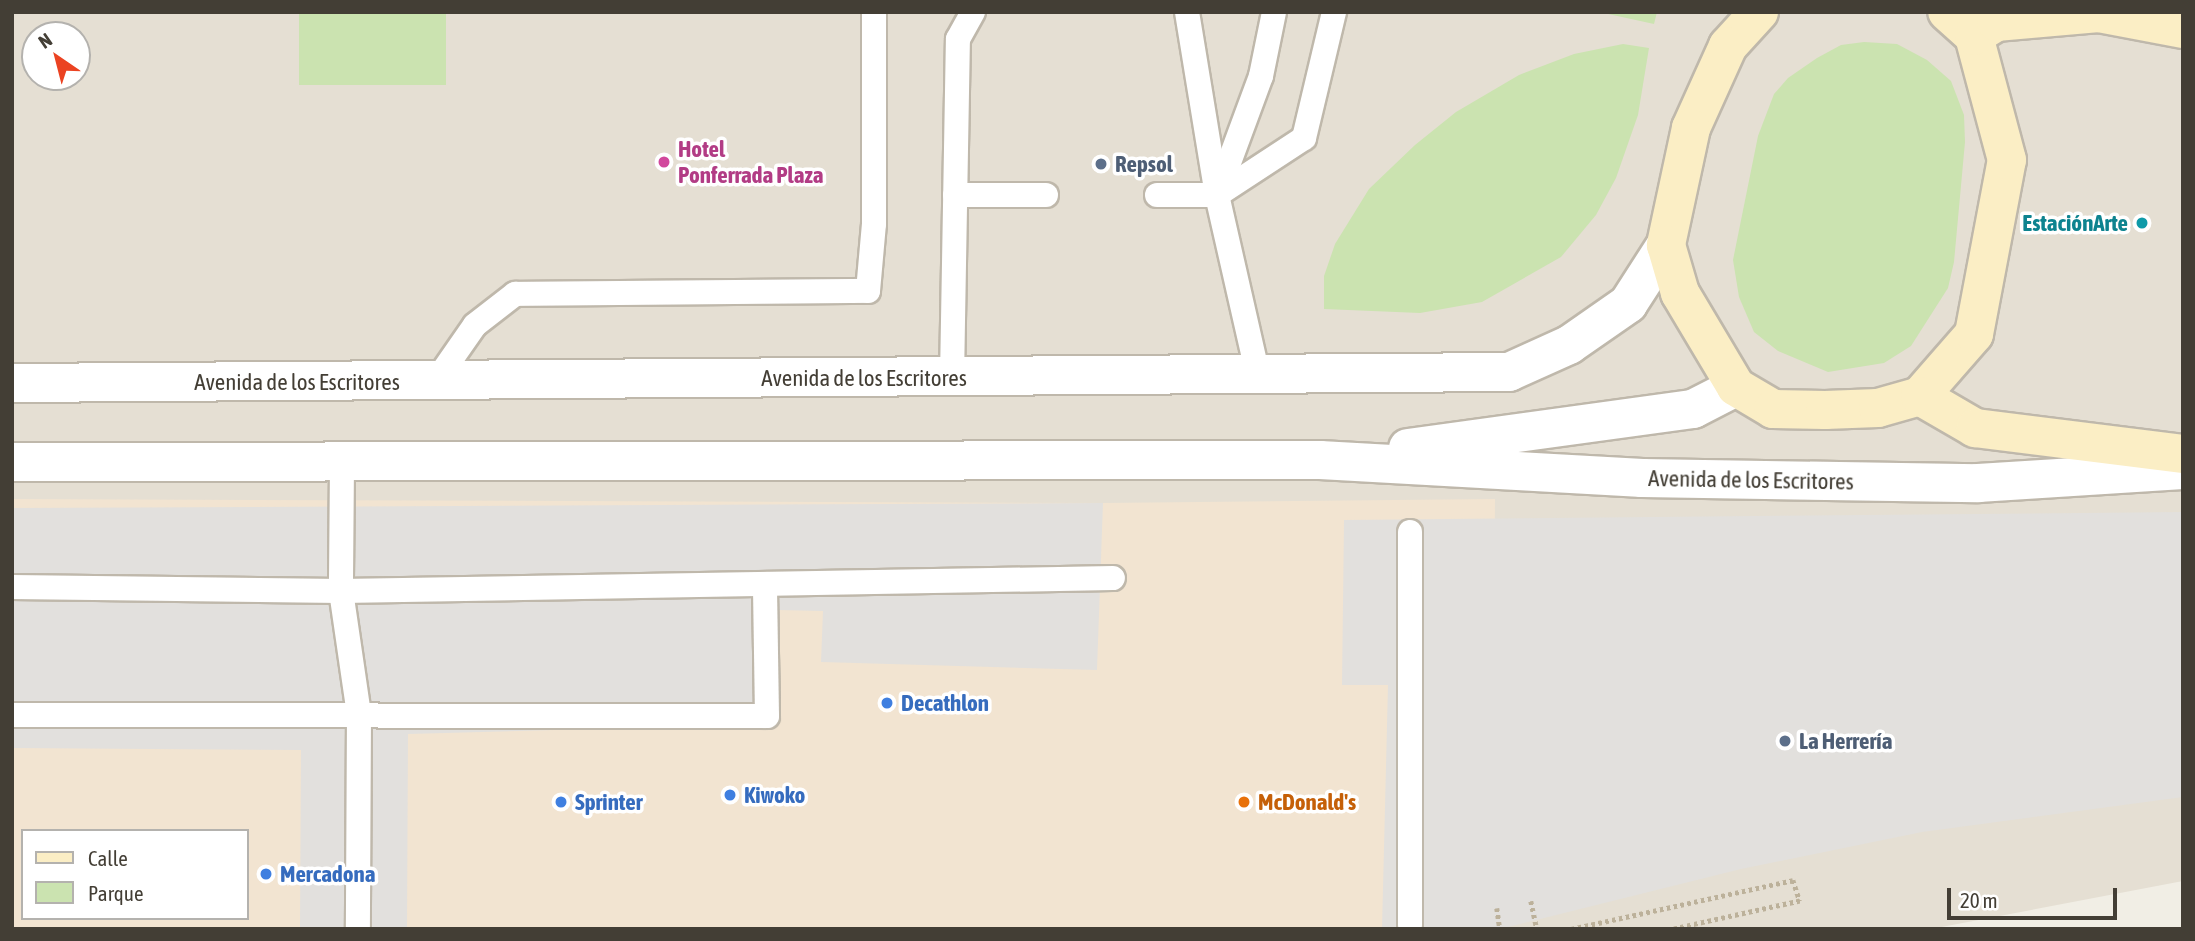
<!DOCTYPE html>
<meta charset="utf-8">
<style>
body{margin:0}
#map{position:relative;width:2195px;height:941px;overflow:hidden;background:#f1eee5;font-family:"Asap Condensed",sans-serif}
div>[style]{position:absolute}
.residential>*{inset:0;background:#e5dfd3}
.commercial>*{inset:0;background:#f2e4d1}
.green>*{inset:0;background:#cbe3b0;transform-origin:0 0}
.parking>*{inset:0;background:#e2e0dd}
.path>*{height:4.5px;margin-top:-2.25px;transform-origin:0;background:repeating-linear-gradient(90deg,#bcb19a 0 3.5px,transparent 0 7px)}
.roads{filter:drop-shadow(2px 0 #bfb8ab) drop-shadow(-2px 0 #bfb8ab) drop-shadow(0 2px #bfb8ab) drop-shadow(0 -2px #bfb8ab)}
.service>*{height:24px;margin:-12px;padding:0 12px;transform-origin:12px;border-radius:12px;background:#fff}
.tertiary>*{height:38px;margin:-19px;padding:0 19px;transform-origin:19px;border-radius:19px;background:#fff}
.secondary>*{height:38px;margin:-19px;padding:0 19px;transform-origin:19px;border-radius:19px;background:#fbeec5}
.dots>*{width:19px;height:19px;translate:-50% -50%;box-sizing:border-box;border:4px solid #fff;border-radius:50%}
span{translate:-50% -50%;white-space:nowrap;text-align:center;line-height:1.15;-webkit-text-stroke:7px #fff;paint-order:stroke}
.hotel-label{font-size:23px;color:#b23c85;font-weight:700}
.left{translate:0 -50%;text-align:left}
.service-label{font-size:23px;color:#4e5e75;font-weight:700}
.culture-label{font-size:23px;color:#0d838f;font-weight:700}
.right{translate:-100% -50%;text-align:right}
.street-label{font-size:23px;color:#433e35}
.shop-label{font-size:23px;color:#366cbe;font-weight:700}
.food-label{font-size:23px;color:#c56008;font-weight:700}
.frame{position:absolute;inset:0;border:14px solid #433e35;pointer-events:none}
.legend{position:absolute;left:21px;top:829px;width:228px;height:91px;box-sizing:border-box;background:#fff;border:2px solid #b4b2ae;margin:0;padding:9px 12px;list-style:none;font-size:21px;color:#433e35}
.legend li{display:flex;align-items:center;gap:14px;height:35px}
.legend b{width:35px;border:2px solid #b4b2ae}
.north{position:absolute;left:21px;top:21px;width:70px;height:70px;box-sizing:border-box;background:#fff;border:2px solid #b4b2ae;border-radius:50%;rotate:325deg;font-size:19px;font-weight:700;line-height:28px;text-align:center;color:#433e35}
.north::after{content:'';display:block;margin:auto;width:24px;height:32px;background:#eb4322;clip-path:polygon(50% 0,100% 100%,50% 72%,0 100%)}
.scale{position:absolute;left:1947px;top:888px;width:170px;height:32px;box-sizing:border-box;border:4px solid #433e35;border-top:0;padding-left:9px;font-size:21px;line-height:24px;white-space:nowrap;color:#433e35;-webkit-text-stroke:5px #fff;paint-order:stroke}
</style>
<div id="map">
<div class="residential">
<div style="clip-path:polygon(evenodd,12px 12px,2183px 12px,2183px 881px,1931px 929px,12px 929px,12px 12px,35px 35px,77px 35px,77px 77px,35px 77px,35px 35px,12px 12px,23px 831px,247px 831px,247px 918px,23px 918px,23px 831px)"></div>
</div>
<div class="commercial">
<div style="clip-path:polygon(evenodd,12px 499px,1103px 503px,1495px 499px,1492px 929px,12px 929px,12px 499px,23px 831px,247px 831px,247px 918px,23px 918px,23px 831px)"></div>
</div>
<div class="green">
<div style="left:299px;top:12px;width:147px;height:73px"></div>
<div style="clip-path:polygon(1599px 12px,1657px 12px,1654px 24px)"></div>
<div style="clip-path:polygon(1864px 42px,1897px 44px,1927px 60px,1951px 81px,1964px 115px,1965px 142px,1954px 262px,1948px 288px,1911px 346px,1884px 363px,1828px 372px,1778px 351px,1754px 332px,1739px 297px,1733px 260px,1758px 136px,1774px 94px,1788px 78px,1817px 58px,1841px 45px)"></div>
<div style="clip-path:polygon(1623px 44px,1649px 48px,1638px 115px,1616px 178px,1596px 215px,1561px 257px,1482px 302px,1420px 313px,1324px 309px,1324px 276px,1335px 244px,1369px 189px,1415px 145px,1456px 112px,1519px 75px,1574px 54px)"></div>
</div>
<div class="parking">
<div style="clip-path:polygon(1103px 503px,1097px 670px,821px 662px,823px 611px,778px 610px,776px 724px,408px 734px,407px 929px,300px 929px,301px 750px,12px 748px,12px 508px)"></div>
<div style="clip-path:polygon(2183px 512px,2183px 797px,1922px 832px,1741px 869px,1500px 929px,1382px 929px,1388px 685px,1342px 685px,1344px 520px)"></div>
</div>
<div class="path">
<div style="left:1531px;top:901px;width:29px;rotate:78deg"></div>
<div style="left:1497px;top:908px;width:21px;rotate:82deg"></div>
<div style="left:1571px;top:929px;width:227px;rotate:-12.4deg"></div>
<div style="left:1793px;top:880px;width:22px;rotate:72deg"></div>
<div style="left:1800px;top:901px;width:129px;rotate:167.5deg"></div>
</div>
<div class="roads">
<div class="service">
<div style="left:1187px;top:12px;width:185px;rotate:80.7deg"></div>
<div style="left:1217px;top:195px;width:127px;rotate:-69.7deg"></div>
<div style="left:1261px;top:76px;width:65px;rotate:-78.5deg"></div>
<div style="left:955px;top:195px;width:91px"></div>
<div style="left:1157px;top:195px;width:60px"></div>
<div style="left:1217px;top:195px;width:104px;rotate:-33.2deg"></div>
<div style="left:1304px;top:138px;width:130px;rotate:-76.6deg"></div>
<div style="left:1217px;top:195px;width:185px;rotate:77.2deg"></div>
<div style="left:952px;top:378px;width:339px;rotate:-89deg"></div>
<div style="left:958px;top:39px;width:31px;rotate:-61deg"></div>
<div style="left:436px;top:381px;width:68px;rotate:-55.1deg"></div>
<div style="left:475px;top:325px;width:51px;rotate:-37.8deg"></div>
<div style="left:515px;top:294px;width:353px;rotate:-0.5deg"></div>
<div style="left:868px;top:291px;width:67px;rotate:-84.9deg"></div>
<div style="left:874px;top:224px;width:212px;rotate:-90deg"></div>
<div style="left:342px;top:464px;width:127px;rotate:90.5deg"></div>
<div style="left:341px;top:591px;width:124px;rotate:81.7deg"></div>
<div style="left:359px;top:714px;width:215px;rotate:90.3deg"></div>
<div style="left:12px;top:587px;width:329px;rotate:0.7deg"></div>
<div style="left:341px;top:591px;width:772px;rotate:-0.96deg"></div>
<div style="left:12px;top:715px;width:755px;rotate:0.08deg"></div>
<div style="left:767px;top:716px;width:132px;rotate:-90.9deg"></div>
<div style="left:1410px;top:925px;width:393px;rotate:-90deg"></div>
</div>
<div class="tertiary">
<div style="left:12px;top:383px;width:1497px;rotate:-0.42deg"></div>
<div style="left:1509px;top:372px;width:66px;rotate:-24.2deg"></div>
<div style="left:1569px;top:345px;width:72px;rotate:-34.8deg"></div>
<div style="left:1628px;top:304px;width:70px;rotate:-57.2deg"></div>
<div style="left:1408px;top:448px;width:288px;rotate:-7.8deg"></div>
<div style="left:1693px;top:409px;width:48px;rotate:-27.1deg"></div>
<div style="left:12px;top:462px;width:1308px;rotate:-0.09deg"></div>
<div style="left:1320px;top:460px;width:323px;rotate:3.2deg"></div>
<div style="left:1642px;top:478px;width:336px;rotate:0.9deg"></div>
<div style="left:1978px;top:483px;width:205px;rotate:-3.6deg"></div>
</div>
<div class="secondary">
<div style="left:1759px;top:12px;width:46px;rotate:132.4deg"></div>
<div style="left:1728px;top:46px;width:90px;rotate:114.3deg"></div>
<div style="left:1691px;top:128px;width:120px;rotate:102.1deg"></div>
<div style="left:1666px;top:245px;width:50px;rotate:73.7deg"></div>
<div style="left:1680px;top:293px;width:109px;rotate:59.2deg"></div>
<div style="left:1736px;top:387px;width:43px;rotate:30.7deg"></div>
<div style="left:1773px;top:409px;width:52px;rotate:1.1deg"></div>
<div style="left:1825px;top:410px;width:53px;rotate:-2.2deg"></div>
<div style="left:1878px;top:408px;width:44px;rotate:-15.9deg"></div>
<div style="left:1920px;top:396px;width:82px;rotate:-48.9deg"></div>
<div style="left:1974px;top:334px;width:177px;rotate:-79.3deg"></div>
<div style="left:2007px;top:160px;width:128px;rotate:-104.9deg"></div>
<div style="left:1974px;top:36px;width:36px;rotate:-138deg"></div>
<div style="left:1974px;top:36px;width:26px;rotate:-32deg"></div>
<div style="left:1996px;top:22px;width:103px;rotate:-5deg"></div>
<div style="left:2099px;top:13px;width:86px;rotate:10.8deg"></div>
<div style="left:1920px;top:396px;width:64px;rotate:30.2deg"></div>
<div style="left:1975px;top:428px;width:210px;rotate:7.1deg"></div>
</div>
</div>
<div class="dots">
<div style="left:664px;top:162px;background:#d1479c"></div>
<div style="left:1101px;top:164px;background:#5c6f8a"></div>
<div style="left:2142px;top:223px;background:#0f9aa8"></div>
<div style="left:887px;top:703px;background:#3f7fe0"></div>
<div style="left:1785px;top:741px;background:#5c6f8a"></div>
<div style="left:730px;top:795px;background:#3f7fe0"></div>
<div style="left:561px;top:802px;background:#3f7fe0"></div>
<div style="left:1244px;top:802px;background:#e8710a"></div>
<div style="left:266px;top:874px;background:#3f7fe0"></div>
</div>
<div class="hotel-label">
<span class="left" style="left:678px;top:162px">Hotel<br>Ponferrada Plaza</span>
</div>
<div class="service-label">
<span class="left" style="left:1115px;top:164px">Repsol</span>
<span class="left" style="left:1799px;top:741px">La Herrería</span>
</div>
<div class="culture-label">
<span class="right" style="left:2128px;top:223px">EstaciónArte</span>
</div>
<div class="street-label">
<span style="left:864px;top:378px">Avenida de los Escritores</span>
<span style="left:297px;top:382px">Avenida de los Escritores</span>
<span style="left:1751px;top:480px;rotate:1deg">Avenida de los Escritores</span>
</div>
<div class="shop-label">
<span class="left" style="left:901px;top:703px">Decathlon</span>
<span class="left" style="left:744px;top:795px">Kiwoko</span>
<span class="left" style="left:575px;top:802px">Sprinter</span>
<span class="left" style="left:280px;top:874px">Mercadona</span>
</div>
<div class="food-label">
<span class="left" style="left:1258px;top:802px">McDonald's</span>
</div>
<div class="frame"></div>
<ul class="legend">
<li><b style="height:9px;background:#fbeec5"></b>Calle</li>
<li><b style="height:19px;background:#cbe3b0"></b>Parque</li>
</ul>
<div class="north">N</div>
<div class="scale">20 m</div>
</div>
